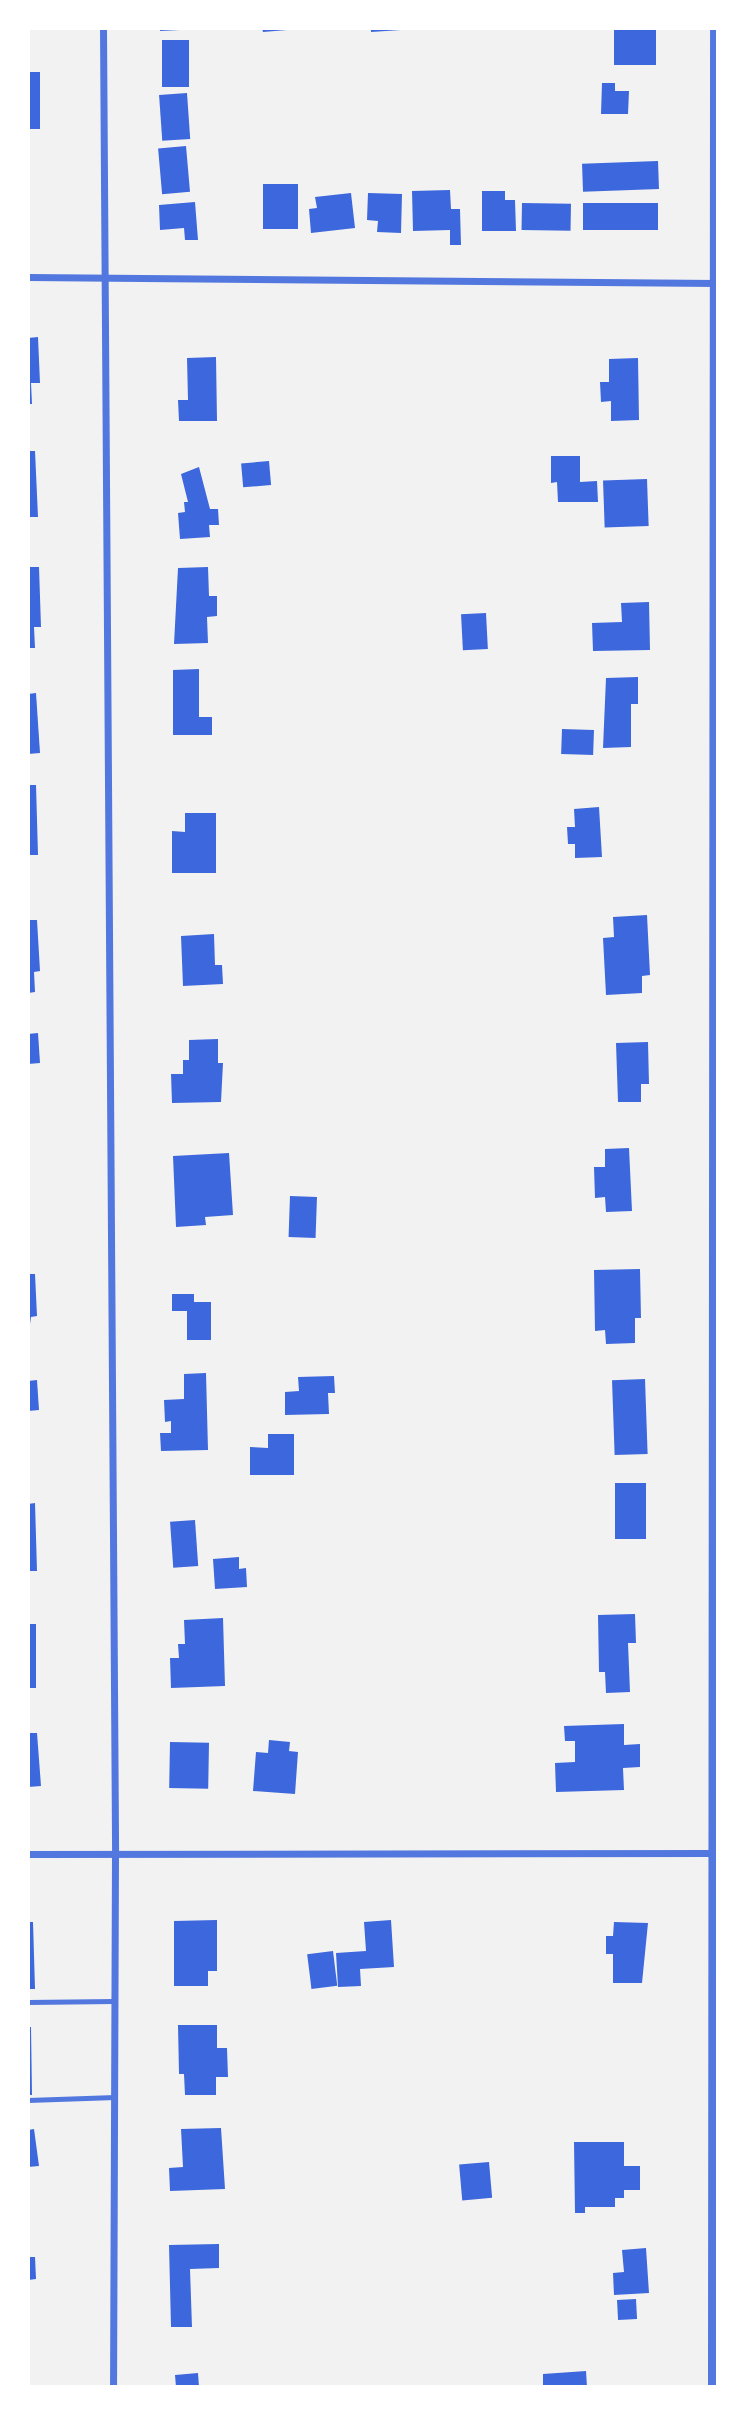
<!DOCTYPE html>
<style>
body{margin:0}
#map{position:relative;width:746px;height:2415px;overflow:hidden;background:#f2f2f2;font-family:"Zilla Slab",serif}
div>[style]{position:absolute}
.building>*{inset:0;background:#3d67dc;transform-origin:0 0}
.service>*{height:4.5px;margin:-2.25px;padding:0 2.25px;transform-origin:2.25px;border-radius:2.25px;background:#5277de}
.minor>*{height:7px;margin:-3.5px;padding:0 3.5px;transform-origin:3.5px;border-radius:3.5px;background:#5277de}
.tertiary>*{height:10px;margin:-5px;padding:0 5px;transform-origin:5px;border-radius:5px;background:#5277de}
span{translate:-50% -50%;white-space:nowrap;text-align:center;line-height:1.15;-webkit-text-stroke:5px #fff;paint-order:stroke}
.frame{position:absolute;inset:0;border:30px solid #fff;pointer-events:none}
</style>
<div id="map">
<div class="building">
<div style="clip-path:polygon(160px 28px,180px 28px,180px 30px,160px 31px)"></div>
<div style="clip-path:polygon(262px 28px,287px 28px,287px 30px,263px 32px)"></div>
<div style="clip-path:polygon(371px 28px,401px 28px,401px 30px,371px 32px)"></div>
<div style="left:614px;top:28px;width:42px;height:37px"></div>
<div style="left:162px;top:40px;width:27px;height:47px"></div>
<div style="left:28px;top:72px;width:12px;height:57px"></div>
<div style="clip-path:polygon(602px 83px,615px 83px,615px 91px,629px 91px,628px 114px,601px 114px)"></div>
<div style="left:187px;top:93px;width:46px;height:28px;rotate:86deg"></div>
<div style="left:186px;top:146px;width:46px;height:28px;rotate:85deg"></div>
<div style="left:658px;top:161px;width:28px;height:76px;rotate:88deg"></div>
<div style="left:263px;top:184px;width:35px;height:45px"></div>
<div style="clip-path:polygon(450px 190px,451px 209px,460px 209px,461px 245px,450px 245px,450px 230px,413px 231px,412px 191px)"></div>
<div style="clip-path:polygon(482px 191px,505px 191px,505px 200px,515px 200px,516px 231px,482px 231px)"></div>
<div style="clip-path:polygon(351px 193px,355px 228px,311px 233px,309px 209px,317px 208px,315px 197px)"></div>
<div style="clip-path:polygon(368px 193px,402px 194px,401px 233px,377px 232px,378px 221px,367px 220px)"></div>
<div style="clip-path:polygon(195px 202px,198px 240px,185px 240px,184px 228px,160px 230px,159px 205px)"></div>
<div style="left:522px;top:203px;width:49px;height:27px;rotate:1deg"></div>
<div style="left:658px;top:203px;width:27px;height:75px;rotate:90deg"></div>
<div style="clip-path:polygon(38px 337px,40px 383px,31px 383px,32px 404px,28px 404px,28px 338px)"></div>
<div style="clip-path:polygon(216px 357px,217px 421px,179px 421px,178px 400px,188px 400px,187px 358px)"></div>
<div style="clip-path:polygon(638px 358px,639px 420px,611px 421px,611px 401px,601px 402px,600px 382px,609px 382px,609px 359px)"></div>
<div style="clip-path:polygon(28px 451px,35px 451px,38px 517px,28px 517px)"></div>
<div style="clip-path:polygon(551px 456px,580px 456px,580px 482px,597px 481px,598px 502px,558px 502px,557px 482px,551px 483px)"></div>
<div style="left:269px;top:461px;width:24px;height:28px;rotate:85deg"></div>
<div style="clip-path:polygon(199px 467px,210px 509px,218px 509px,219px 525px,209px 525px,210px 537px,180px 539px,178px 513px,185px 512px,184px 502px,188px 502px,181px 474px)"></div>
<div style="left:647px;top:479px;width:47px;height:44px;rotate:88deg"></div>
<div style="clip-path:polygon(28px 567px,39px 567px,41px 627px,34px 627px,35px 648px,28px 648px)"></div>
<div style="clip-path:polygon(208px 567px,209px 596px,217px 596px,217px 616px,207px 617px,208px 643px,174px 644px,178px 568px)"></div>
<div style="clip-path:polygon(649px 602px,650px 650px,593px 651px,592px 623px,622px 622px,621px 603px)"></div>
<div style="left:486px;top:613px;width:36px;height:25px;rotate:87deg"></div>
<div style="clip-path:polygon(199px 669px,199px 717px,212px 717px,212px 735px,173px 735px,173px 670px)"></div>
<div style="clip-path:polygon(638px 677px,638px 704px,631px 704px,631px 747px,603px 748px,606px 678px)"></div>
<div style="clip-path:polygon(36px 693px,40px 753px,28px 754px,28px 694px)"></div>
<div style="left:562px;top:729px;width:32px;height:25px;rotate:2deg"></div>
<div style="clip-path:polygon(28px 785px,36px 785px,38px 855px,28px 855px)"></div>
<div style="clip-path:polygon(599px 807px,602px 857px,575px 858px,575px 844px,568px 844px,567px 827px,575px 827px,574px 809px)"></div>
<div style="clip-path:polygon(185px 813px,216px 813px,216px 873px,172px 873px,172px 831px,185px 832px)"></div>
<div style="clip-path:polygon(647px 915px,650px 975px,642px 976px,642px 993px,606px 995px,603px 938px,614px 937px,613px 917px)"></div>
<div style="clip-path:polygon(28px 920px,37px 920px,40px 971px,34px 972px,35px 992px,28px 993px)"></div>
<div style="clip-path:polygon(214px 934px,215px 965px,222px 965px,223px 984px,183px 986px,181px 936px)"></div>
<div style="clip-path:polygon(38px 1033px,40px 1063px,28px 1064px,28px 1034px)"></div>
<div style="clip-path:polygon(218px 1039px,218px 1063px,223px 1063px,221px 1102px,172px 1103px,171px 1074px,183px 1074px,183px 1060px,189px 1060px,189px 1040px)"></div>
<div style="clip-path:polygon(648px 1042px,649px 1084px,641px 1084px,641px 1102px,618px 1102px,616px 1043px)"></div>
<div style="clip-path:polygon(629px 1148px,632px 1211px,606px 1212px,605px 1197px,595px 1198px,594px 1167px,605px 1167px,605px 1149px)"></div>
<div style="clip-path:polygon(229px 1153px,233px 1215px,205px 1217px,206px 1225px,176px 1227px,173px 1156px)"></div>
<div style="left:290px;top:1196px;width:27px;height:41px;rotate:2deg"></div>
<div style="clip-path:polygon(640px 1269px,641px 1318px,635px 1318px,635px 1343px,606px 1344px,605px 1330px,595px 1331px,594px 1270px)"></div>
<div style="clip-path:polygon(28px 1274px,35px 1274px,37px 1316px,31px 1317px,28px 1338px)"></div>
<div style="clip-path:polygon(172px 1294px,194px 1294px,194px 1302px,211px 1302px,211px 1340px,187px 1340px,187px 1311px,172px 1311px)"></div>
<div style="clip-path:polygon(206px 1373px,208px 1450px,161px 1451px,160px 1433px,171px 1433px,171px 1421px,165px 1422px,164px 1400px,184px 1399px,184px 1374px)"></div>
<div style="clip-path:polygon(334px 1376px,335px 1393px,328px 1393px,329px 1414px,285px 1415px,285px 1392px,299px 1391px,298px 1377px)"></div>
<div style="left:645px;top:1379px;width:75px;height:33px;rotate:88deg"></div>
<div style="clip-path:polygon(37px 1380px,39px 1410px,28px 1411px,28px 1381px)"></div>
<div style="clip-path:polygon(268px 1434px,294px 1434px,294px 1475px,250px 1475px,250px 1447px,268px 1448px)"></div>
<div style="left:615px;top:1483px;width:31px;height:56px"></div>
<div style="clip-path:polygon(35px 1503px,37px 1571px,28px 1571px,28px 1504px)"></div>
<div style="left:195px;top:1520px;width:46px;height:25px;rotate:86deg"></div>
<div style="clip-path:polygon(239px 1557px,239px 1569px,246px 1568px,247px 1587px,215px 1589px,213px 1559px)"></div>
<div style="clip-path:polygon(635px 1614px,636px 1643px,628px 1643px,630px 1692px,606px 1693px,605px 1672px,599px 1672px,598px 1615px)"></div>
<div style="clip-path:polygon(223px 1618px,225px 1686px,171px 1688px,170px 1658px,179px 1658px,178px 1644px,185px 1644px,184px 1620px)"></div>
<div style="left:28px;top:1624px;width:8px;height:64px"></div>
<div style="clip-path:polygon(624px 1724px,624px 1745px,640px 1744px,640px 1767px,623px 1768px,624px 1790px,556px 1792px,555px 1763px,575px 1762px,575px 1741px,565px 1741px,564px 1726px)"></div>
<div style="clip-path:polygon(28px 1733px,37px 1733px,41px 1786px,28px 1787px)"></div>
<div style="clip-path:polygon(269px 1740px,290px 1742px,289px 1751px,298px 1752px,295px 1794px,253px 1791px,256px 1752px,268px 1753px)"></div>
<div style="left:170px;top:1742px;width:39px;height:46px;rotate:1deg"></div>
<div style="clip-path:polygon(217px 1920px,217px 1971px,208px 1971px,208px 1986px,174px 1986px,174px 1921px)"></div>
<div style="clip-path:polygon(391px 1920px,394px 1967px,360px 1969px,361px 1986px,338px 1987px,336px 1953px,366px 1951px,364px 1922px)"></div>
<div style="clip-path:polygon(28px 1922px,33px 1922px,35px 1989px,28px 1989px)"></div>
<div style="clip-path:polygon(614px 1922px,648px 1923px,642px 1983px,613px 1983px,613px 1954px,606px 1954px,606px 1936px,613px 1936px)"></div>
<div style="left:333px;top:1951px;width:35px;height:26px;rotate:83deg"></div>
<div style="clip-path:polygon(178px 2025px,217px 2025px,217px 2048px,227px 2048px,228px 2077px,216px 2077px,216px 2095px,185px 2095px,184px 2074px,179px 2074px)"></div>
<div style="clip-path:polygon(28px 2027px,31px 2027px,32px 2095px,28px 2095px)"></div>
<div style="clip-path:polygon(221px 2128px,225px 2189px,170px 2191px,169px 2168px,183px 2167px,181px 2129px)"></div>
<div style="clip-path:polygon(34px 2129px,39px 2166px,28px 2167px,28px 2130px)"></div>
<div style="clip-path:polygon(574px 2142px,624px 2142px,624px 2166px,640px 2166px,640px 2190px,624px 2190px,624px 2198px,615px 2198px,615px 2207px,585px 2207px,585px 2213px,575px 2213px)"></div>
<div style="left:489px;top:2162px;width:36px;height:30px;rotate:85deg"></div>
<div style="clip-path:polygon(219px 2244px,219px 2268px,190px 2269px,192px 2327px,171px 2327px,169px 2245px)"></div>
<div style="clip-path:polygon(646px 2248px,649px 2293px,614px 2295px,613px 2273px,624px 2272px,622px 2250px)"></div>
<div style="clip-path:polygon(28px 2257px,35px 2257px,36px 2279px,28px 2280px)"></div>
<div style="left:636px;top:2299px;width:20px;height:19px;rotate:87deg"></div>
<div style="clip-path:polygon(586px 2371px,587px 2387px,543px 2387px,543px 2374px)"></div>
<div style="clip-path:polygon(198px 2373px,199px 2387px,176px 2387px,175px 2375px)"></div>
</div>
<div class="service">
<div style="left:28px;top:2002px;width:86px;rotate:-0.7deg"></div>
<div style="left:28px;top:2100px;width:87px;rotate:-2deg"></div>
</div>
<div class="minor">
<div style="left:103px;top:28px;width:1826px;rotate:89.62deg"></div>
<div style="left:115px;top:1854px;width:533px;rotate:90.21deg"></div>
<div style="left:28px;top:277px;width:689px;rotate:0.5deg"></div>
<div style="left:28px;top:1854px;width:689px;rotate:-0.08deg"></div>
</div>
<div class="tertiary">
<div style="left:713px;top:2387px;width:2359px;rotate:-89.95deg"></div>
</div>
<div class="frame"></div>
</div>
